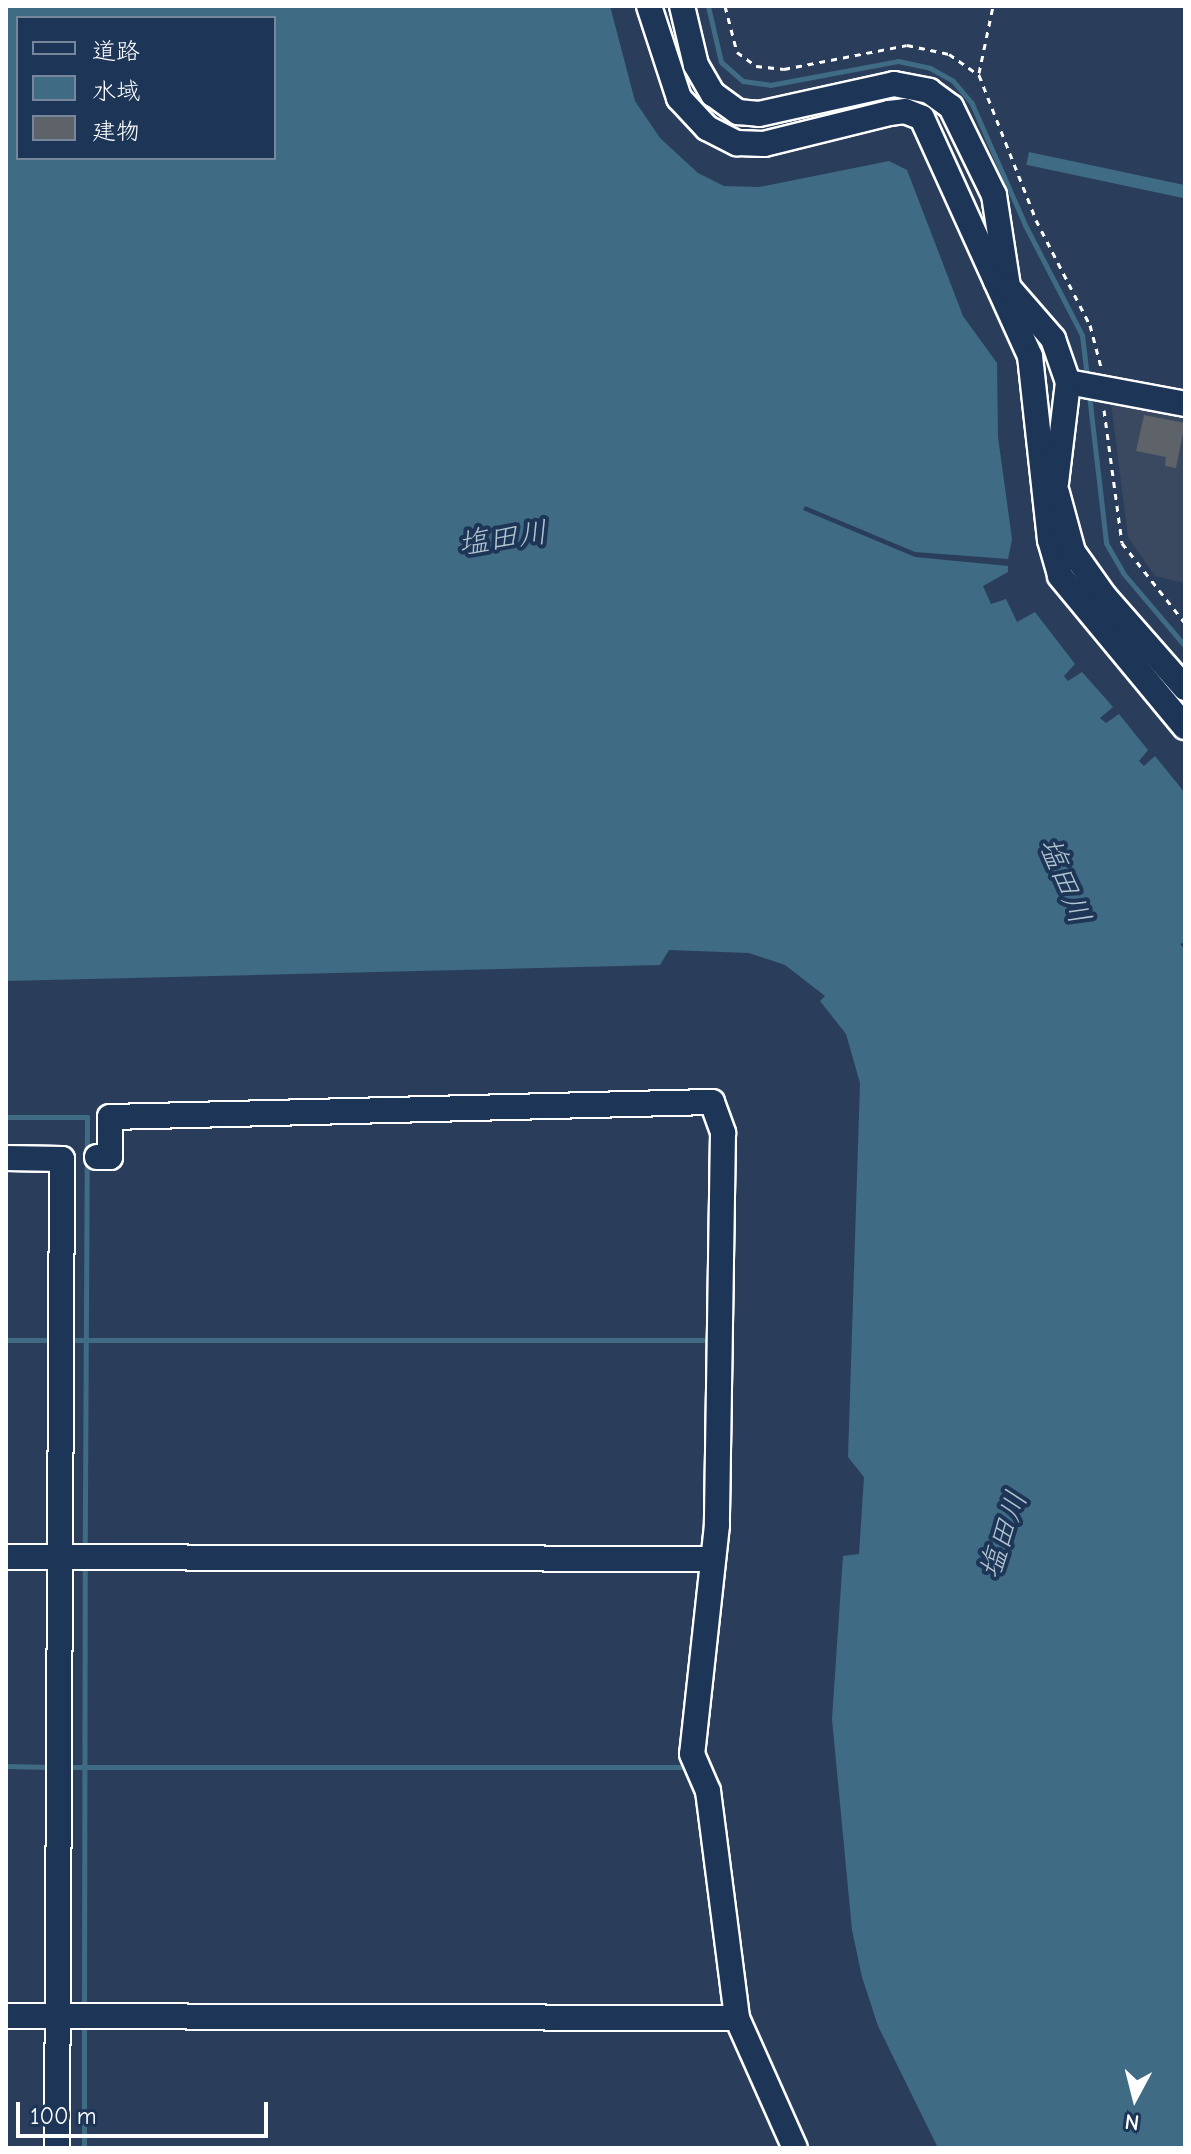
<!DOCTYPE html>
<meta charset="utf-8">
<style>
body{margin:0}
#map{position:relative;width:1191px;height:2154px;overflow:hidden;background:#2a3e5b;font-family:"Comic Neue","Klee One",sans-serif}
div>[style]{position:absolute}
.built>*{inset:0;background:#3a495f}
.water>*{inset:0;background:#3f6b85;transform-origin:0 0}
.stream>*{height:5px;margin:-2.5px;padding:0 2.5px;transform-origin:2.5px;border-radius:2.5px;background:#3f6b85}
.building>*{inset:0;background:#5e6369}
.path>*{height:3px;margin-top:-1.5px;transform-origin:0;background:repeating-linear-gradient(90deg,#fff 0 6px,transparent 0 12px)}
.roads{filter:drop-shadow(2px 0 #fff) drop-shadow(-2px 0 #fff) drop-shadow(0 2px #fff) drop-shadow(0 -2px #fff)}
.minor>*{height:24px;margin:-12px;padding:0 12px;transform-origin:12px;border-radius:12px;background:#1d3557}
span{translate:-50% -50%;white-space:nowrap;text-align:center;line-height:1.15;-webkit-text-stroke:8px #1d3557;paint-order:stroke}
.water-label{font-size:30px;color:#b2c4ce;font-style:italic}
.frame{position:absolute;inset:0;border:8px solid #fff;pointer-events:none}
.legend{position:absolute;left:16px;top:16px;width:260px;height:144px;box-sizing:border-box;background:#1d3557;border:2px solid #77869a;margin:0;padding:10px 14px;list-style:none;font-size:24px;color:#fff}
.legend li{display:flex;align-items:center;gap:16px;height:40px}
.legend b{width:40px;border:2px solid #77869a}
.north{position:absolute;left:1095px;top:2058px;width:80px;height:80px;-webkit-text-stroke:6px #1d3557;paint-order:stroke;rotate:187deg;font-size:22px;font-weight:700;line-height:32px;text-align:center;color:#fff}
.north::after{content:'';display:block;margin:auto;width:28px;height:36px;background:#fff;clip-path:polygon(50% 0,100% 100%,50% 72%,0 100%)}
.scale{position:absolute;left:16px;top:2102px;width:252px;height:36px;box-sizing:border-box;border:4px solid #fff;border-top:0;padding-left:10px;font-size:24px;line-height:28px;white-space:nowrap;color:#fff;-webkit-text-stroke:6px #1d3557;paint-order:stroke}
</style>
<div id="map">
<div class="built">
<div style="clip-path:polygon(1110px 395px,1185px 412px,1185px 583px,1155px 576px,1128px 537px)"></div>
</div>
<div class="water">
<div style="clip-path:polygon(evenodd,6px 6px,610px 6px,635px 101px,660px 138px,698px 173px,724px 186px,759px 187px,889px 161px,907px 170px,963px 316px,997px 363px,998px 437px,1012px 539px,1008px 559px,915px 552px,805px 506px,803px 510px,915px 557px,1008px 566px,1008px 572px,983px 586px,991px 604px,1006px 599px,1017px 622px,1035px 612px,1075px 664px,1064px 676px,1068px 681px,1082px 672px,1113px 707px,1100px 718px,1106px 723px,1119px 714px,1148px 750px,1139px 761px,1144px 766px,1155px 756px,1185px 793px,1185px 942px,1180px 944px,1185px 950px,1185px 2148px,938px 2148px,878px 2026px,862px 1977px,852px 1930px,832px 1719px,843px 1556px,859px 1554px,864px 1477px,848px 1457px,860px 1083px,846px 1034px,820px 1001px,825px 996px,785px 965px,749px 953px,669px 950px,660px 965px,6px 981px,6px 6px,18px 18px,274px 18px,274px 158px,18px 158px,18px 18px)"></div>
<div style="left:1029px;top:152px;width:160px;height:13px;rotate:12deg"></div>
</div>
<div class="stream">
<div style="left:708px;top:6px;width:57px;rotate:76.9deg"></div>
<div style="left:721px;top:62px;width:29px;rotate:41deg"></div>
<div style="left:743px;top:81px;width:27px;rotate:8deg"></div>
<div style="left:770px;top:85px;width:130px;rotate:-10.6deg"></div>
<div style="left:898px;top:61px;width:33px;rotate:12deg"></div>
<div style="left:930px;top:68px;width:26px;rotate:29deg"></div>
<div style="left:953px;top:81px;width:30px;rotate:50deg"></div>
<div style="left:972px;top:104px;width:132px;rotate:66.3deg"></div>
<div style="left:1025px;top:225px;width:124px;rotate:62.6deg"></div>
<div style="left:1082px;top:335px;width:42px;rotate:83.2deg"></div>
<div style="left:1089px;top:395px;width:149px;rotate:83.4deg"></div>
<div style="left:1106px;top:543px;width:34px;rotate:60deg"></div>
<div style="left:1123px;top:573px;width:96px;rotate:49.7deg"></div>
<div style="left:6px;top:1117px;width:81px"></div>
<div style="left:87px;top:1117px;width:434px;rotate:90.3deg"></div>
<div style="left:6px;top:1340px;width:47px"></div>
<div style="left:69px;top:1340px;width:634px"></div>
<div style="left:6px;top:1766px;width:46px;rotate:1.2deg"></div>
<div style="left:68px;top:1767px;width:616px"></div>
<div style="left:84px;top:2011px;width:446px;rotate:-89.9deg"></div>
<div style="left:84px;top:2148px;width:123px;rotate:-90deg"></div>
</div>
<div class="building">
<div style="clip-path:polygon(1144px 415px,1185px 423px,1176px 468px,1165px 466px,1166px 457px,1136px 451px)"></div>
</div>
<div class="path">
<div style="left:725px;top:6px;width:48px;rotate:75.4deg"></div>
<div style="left:737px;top:52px;width:24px;rotate:36deg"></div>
<div style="left:756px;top:66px;width:28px;rotate:6deg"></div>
<div style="left:784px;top:69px;width:125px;rotate:-11deg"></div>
<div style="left:907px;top:45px;width:43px;rotate:12.1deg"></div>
<div style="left:949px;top:54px;width:37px;rotate:35deg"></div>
<div style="left:979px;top:75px;width:156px;rotate:68.5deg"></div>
<div style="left:1036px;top:220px;width:118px;rotate:62.8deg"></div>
<div style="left:1090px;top:325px;width:43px;rotate:75.3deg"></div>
<div style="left:979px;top:73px;width:68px;rotate:-78.2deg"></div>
<div style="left:1104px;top:410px;width:134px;rotate:82.3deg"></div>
<div style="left:1122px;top:543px;width:102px;rotate:51.8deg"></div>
</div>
<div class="roads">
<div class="minor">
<div style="left:649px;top:6px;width:97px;rotate:71.9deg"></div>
<div style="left:679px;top:98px;width:41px;rotate:47deg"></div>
<div style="left:707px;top:128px;width:34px;rotate:27deg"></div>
<div style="left:737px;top:143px;width:27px;rotate:2deg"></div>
<div style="left:764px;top:144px;width:129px;rotate:-13.9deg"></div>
<div style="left:889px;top:113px;width:16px;rotate:-7deg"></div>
<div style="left:905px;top:111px;width:18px;rotate:22deg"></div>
<div style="left:922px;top:118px;width:261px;rotate:65.6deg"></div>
<div style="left:1030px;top:356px;width:185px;rotate:83.8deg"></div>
<div style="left:1050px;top:540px;width:37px;rotate:74deg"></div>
<div style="left:1060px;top:576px;width:196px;rotate:50.4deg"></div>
<div style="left:682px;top:6px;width:61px;rotate:76.7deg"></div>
<div style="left:696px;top:65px;width:34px;rotate:60deg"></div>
<div style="left:713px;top:94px;width:31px;rotate:36deg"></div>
<div style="left:738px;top:112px;width:21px;rotate:5deg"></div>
<div style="left:759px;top:114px;width:138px;rotate:-12.5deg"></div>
<div style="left:894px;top:84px;width:36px;rotate:11deg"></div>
<div style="left:929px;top:91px;width:27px;rotate:36deg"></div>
<div style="left:951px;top:107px;width:98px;rotate:64deg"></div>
<div style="left:994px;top:195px;width:93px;rotate:81.3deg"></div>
<div style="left:996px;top:281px;width:13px;rotate:27deg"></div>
<div style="left:1008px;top:287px;width:69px;rotate:49.1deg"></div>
<div style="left:1053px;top:339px;width:46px;rotate:70.8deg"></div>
<div style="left:1068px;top:382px;width:119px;rotate:10.6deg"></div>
<div style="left:1056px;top:483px;width:102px;rotate:-83.2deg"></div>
<div style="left:1057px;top:493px;width:61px;rotate:74.8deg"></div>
<div style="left:1073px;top:552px;width:55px;rotate:54.6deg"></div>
<div style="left:1105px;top:597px;width:121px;rotate:48.7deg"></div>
<div style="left:97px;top:1157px;width:13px"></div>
<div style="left:110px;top:1157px;width:40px;rotate:-90deg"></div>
<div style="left:110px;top:1117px;width:602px;rotate:-1.43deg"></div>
<div style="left:712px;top:1102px;width:33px;rotate:70deg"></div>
<div style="left:723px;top:1133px;width:392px;rotate:90.9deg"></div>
<div style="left:717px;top:1525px;width:230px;rotate:96.2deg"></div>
<div style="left:692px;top:1754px;width:40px;rotate:66.6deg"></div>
<div style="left:708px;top:1791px;width:229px;rotate:82.7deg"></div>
<div style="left:737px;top:2018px;width:142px;rotate:66deg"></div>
<div style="left:6px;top:1158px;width:56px;rotate:1deg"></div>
<div style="left:62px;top:1159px;width:989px;rotate:90.29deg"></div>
<div style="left:6px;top:1557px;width:706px;rotate:0.16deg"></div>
<div style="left:6px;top:2016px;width:731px;rotate:0.16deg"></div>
</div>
</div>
<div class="water-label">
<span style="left:503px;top:539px;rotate:-8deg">塩田川</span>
<span style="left:1064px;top:881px;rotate:68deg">塩田川</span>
<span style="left:1004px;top:1535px;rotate:-71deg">塩田川</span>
</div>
<div class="frame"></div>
<ul class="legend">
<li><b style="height:10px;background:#1d3557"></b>道路</li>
<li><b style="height:22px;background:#3f6b85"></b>水域</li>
<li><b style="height:22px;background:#5e6369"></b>建物</li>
</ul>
<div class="north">N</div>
<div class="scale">100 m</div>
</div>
